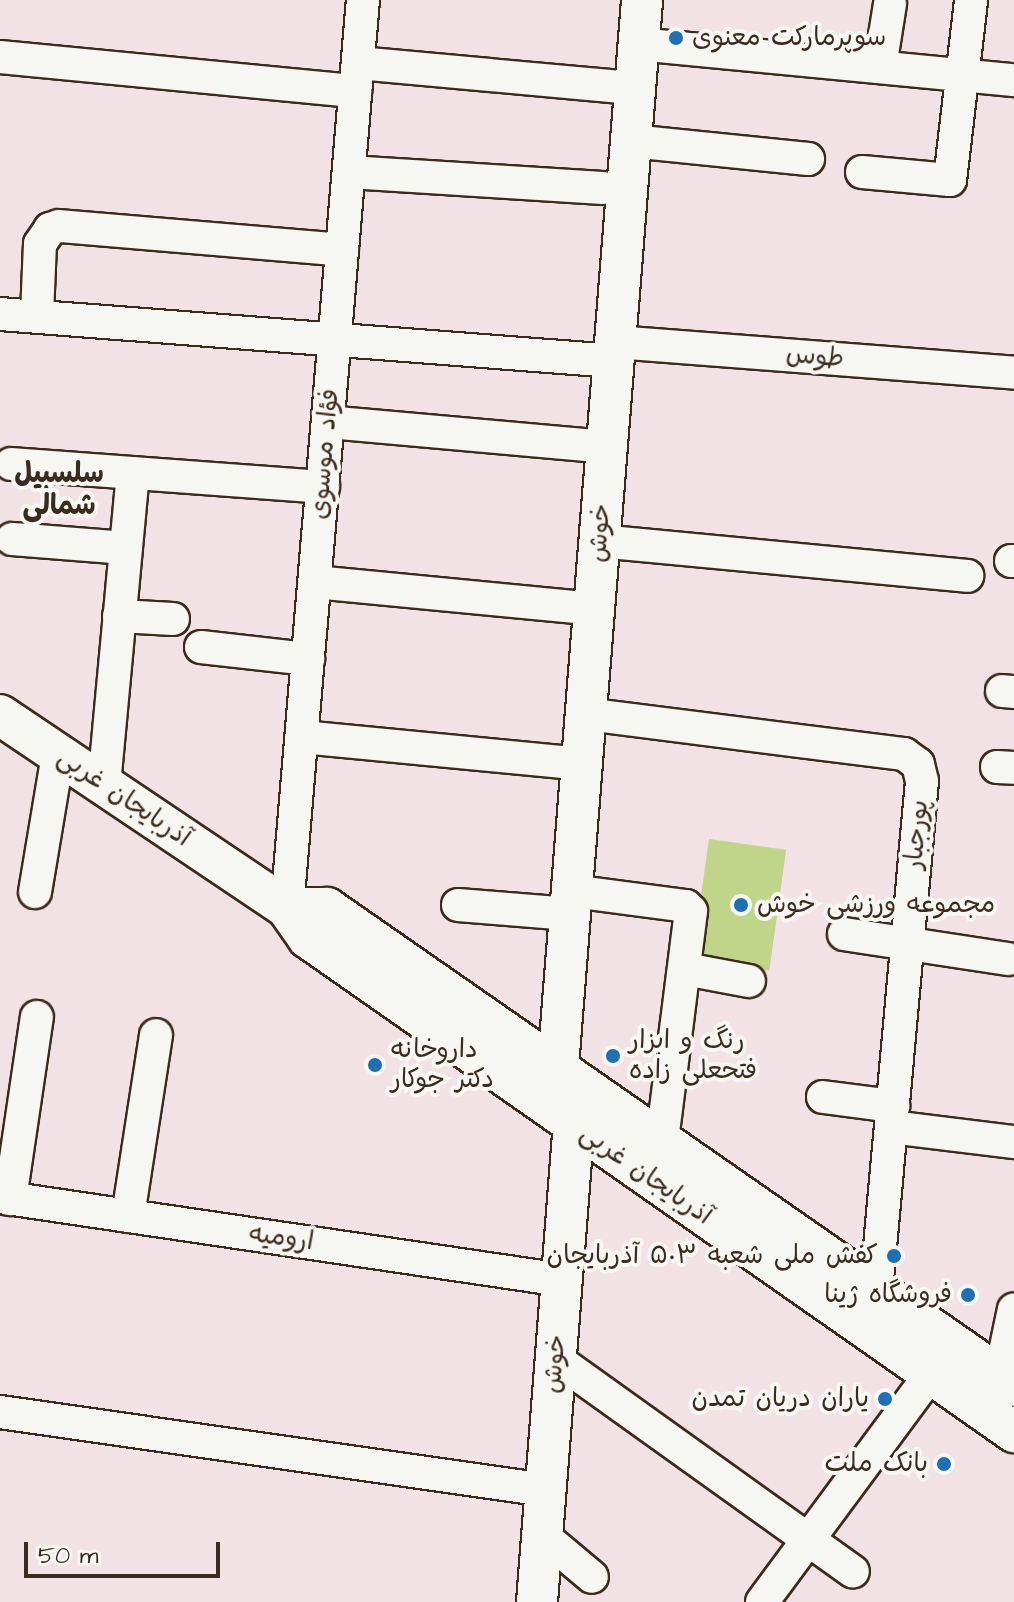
<!DOCTYPE html>
<meta charset="utf-8">
<style>
body{margin:0}
#map{position:relative;width:1014px;height:1602px;overflow:hidden;background:#f2e2e6;font-family:"Architects Daughter","Playpen Sans Arabic",sans-serif}
div>[style]{position:absolute}
.green>*{inset:0;background:#c1d58a;transform-origin:0 0}
.roads{filter:drop-shadow(2px 0 #3b2a1e) drop-shadow(-2px 0 #3b2a1e) drop-shadow(0 2px #3b2a1e) drop-shadow(0 -2px #3b2a1e)}
.minor>*{height:32px;margin:-16px;padding:0 16px;transform-origin:16px;border-radius:16px;background:#f6f6f2}
.major>*{height:40px;margin:-20px;padding:0 20px;transform-origin:20px;border-radius:20px;background:#f6f6f2}
.dots>*{width:22px;height:22px;translate:-50% -50%;box-sizing:border-box;border:4px solid #f6f6f2;border-radius:50%}
span{translate:-50% -50%;white-space:nowrap;text-align:center;line-height:1.15;-webkit-text-stroke:8px #f6f6f2;paint-order:stroke}
.poi-label{font-size:26px;color:#3b2a1e}
.left{translate:0 -50%;text-align:left}
.right{translate:-100% -50%;text-align:right}
.street-label{font-size:26px;color:#3b2a1e}
.neighbourhood-label{font-size:28px;color:#3b2a1e;font-weight:700}
.scale{position:absolute;left:24px;top:1542px;width:196px;height:36px;box-sizing:border-box;border:4px solid #3b2a1e;border-top:0;padding-left:10px;font-size:24px;line-height:28px;white-space:nowrap;color:#3b2a1e;-webkit-text-stroke:6px #f6f6f2;paint-order:stroke}
</style>
<div id="map">
<div class="green">
<div style="left:709px;top:839px;width:78px;height:122px;rotate:8deg"></div>
</div>
<div class="roads">
<div class="minor">
<div style="left:638px;top:44px;width:378px;rotate:5.5deg"></div>
<div style="left:0;top:57px;width:357px;rotate:5.5deg"></div>
<div style="left:358px;top:63px;width:278px;rotate:5.2deg"></div>
<div style="left:880px;top:67px;width:64px;rotate:-81deg"></div>
<div style="left:631px;top:141px;width:178px;rotate:5.8deg"></div>
<div style="left:349px;top:172px;width:254px;rotate:3.6deg"></div>
<div style="left:862px;top:172px;width:88px;rotate:5.2deg"></div>
<div style="left:950px;top:180px;width:181px;rotate:-83.3deg"></div>
<div style="left:0;top:314px;width:615px;rotate:4.38deg"></div>
<div style="left:37px;top:315px;width:71px;rotate:-87.6deg"></div>
<div style="left:40px;top:244px;width:18px;rotate:-56deg"></div>
<div style="left:50px;top:229px;width:9px;rotate:-18deg"></div>
<div style="left:59px;top:226px;width:284px;rotate:4.8deg"></div>
<div style="left:615px;top:342px;width:400px;rotate:4.4deg"></div>
<div style="left:328px;top:422px;width:280px;rotate:5.1deg"></div>
<div style="left:11px;top:464px;width:313px;rotate:4.2deg"></div>
<div style="left:12px;top:539px;width:114px;rotate:4.5deg"></div>
<div style="left:599px;top:541px;width:370px;rotate:5.4deg"></div>
<div style="left:1011px;top:561px;width:3px"></div>
<div style="left:315px;top:582px;width:280px;rotate:5.5deg"></div>
<div style="left:119px;top:616px;width:54px;rotate:3.2deg"></div>
<div style="left:201px;top:647px;width:108px;rotate:6.4deg"></div>
<div style="left:1002px;top:691px;width:12px;rotate:5deg"></div>
<div style="left:586px;top:714px;width:321px;rotate:7.2deg"></div>
<div style="left:904px;top:754px;width:17px;rotate:36deg"></div>
<div style="left:918px;top:764px;width:17px;rotate:77deg"></div>
<div style="left:922px;top:781px;width:512px;rotate:95.15deg"></div>
<div style="left:302px;top:737px;width:281px;rotate:5.5deg"></div>
<div style="left:997px;top:767px;width:17px;rotate:3deg"></div>
<div style="left:104px;top:785px;width:313px;rotate:-84.7deg"></div>
<div style="left:572px;top:891px;width:115px;rotate:7.5deg"></div>
<div style="left:686px;top:906px;width:7px;rotate:45deg"></div>
<div style="left:691px;top:911px;width:230px;rotate:97.2deg"></div>
<div style="left:35px;top:892px;width:140px;rotate:-80.5deg"></div>
<div style="left:458px;top:905px;width:112px;rotate:4.6deg"></div>
<div style="left:287px;top:908px;width:911px;rotate:-85.22deg"></div>
<div style="left:844px;top:934px;width:166px;rotate:8.7deg"></div>
<div style="left:685px;top:969px;width:65px;rotate:10.6deg"></div>
<div style="left:823px;top:1097px;width:71px;rotate:7.3deg"></div>
<div style="left:891px;top:1127px;width:124px;rotate:7deg"></div>
<div style="left:0;top:1197px;width:568px;rotate:8.4deg"></div>
<div style="left:10px;top:1199px;width:184px;rotate:-81.6deg"></div>
<div style="left:128px;top:1216px;width:183px;rotate:-81.2deg"></div>
<div style="left:556px;top:1359px;width:365px;rotate:35.6deg"></div>
<div style="left:1000px;top:1376px;width:68px;rotate:-78.2deg"></div>
<div style="left:0;top:1412px;width:551px;rotate:8.14deg"></div>
<div style="left:542px;top:1535px;width:65px;rotate:40deg"></div>
<div style="left:762px;top:1602px;width:284px;rotate:-53.5deg"></div>
</div>
<div class="major">
<div style="left:0;top:715px;width:346px;rotate:33.9deg"></div>
<div style="left:287px;top:908px;width:37px;rotate:55deg"></div>
<div style="left:308px;top:938px;width:862px;rotate:34.98deg"></div>
<div style="left:287px;top:908px;width:40px"></div>
<div style="left:327px;top:908px;width:837px;rotate:34.83deg"></div>
<div style="left:558px;top:1066px;width:1069px;rotate:-85.49deg"></div>
<div style="left:537px;top:1602px;width:478px;rotate:-85.6deg"></div>
</div>
</div>
<div class="dots">
<div style="left:676px;top:38px;background:#1f6fb2"></div>
<div style="left:741px;top:905px;background:#1f6fb2"></div>
<div style="left:613px;top:1056px;background:#1f6fb2"></div>
<div style="left:375px;top:1065px;background:#1f6fb2"></div>
<div style="left:894px;top:1256px;background:#1f6fb2"></div>
<div style="left:968px;top:1295px;background:#1f6fb2"></div>
<div style="left:885px;top:1399px;background:#1f6fb2"></div>
<div style="left:944px;top:1464px;background:#1f6fb2"></div>
</div>
<div class="poi-label">
<span class="left" style="left:692px;top:38px">سوپرمارکت معنوی</span>
<span class="left" style="left:757px;top:905px">مجموعه ورزشی خوش</span>
<span class="left" style="left:629px;top:1056px">رنگ و ابزار<br>فتحعلی زاده</span>
<span class="left" style="left:391px;top:1065px">داروخانه<br>دکتر جوکار</span>
<span class="right" style="left:878px;top:1256px">کفش ملی شعبه ۵۰۳ آذربایجان</span>
<span class="right" style="left:952px;top:1295px">فروشگاه ژینا</span>
<span class="right" style="left:869px;top:1399px">یاران دریان تمدن</span>
<span class="right" style="left:928px;top:1464px">بانک ملت</span>
</div>
<div class="street-label">
<span style="left:815px;top:357px;rotate:5deg">طوس</span>
<span style="left:325px;top:454px;rotate:-85deg">فؤاد موسوی</span>
<span style="left:600px;top:533px;rotate:-86deg">خوش</span>
<span style="left:124px;top:798px;rotate:34deg">آذربایجان غربی</span>
<span style="left:917px;top:835px;rotate:-85deg">پورجبار</span>
<span style="left:646px;top:1175px;rotate:35deg">آذربایجان غربی</span>
<span style="left:281px;top:1238px;rotate:8deg">ارومیه</span>
<span style="left:555px;top:1364px;rotate:-85deg">خوش</span>
</div>
<div class="neighbourhood-label">
<span style="left:59px;top:490px">سلسبیل<br>شمالی</span>
</div>
<div class="scale">50 m</div>
</div>
